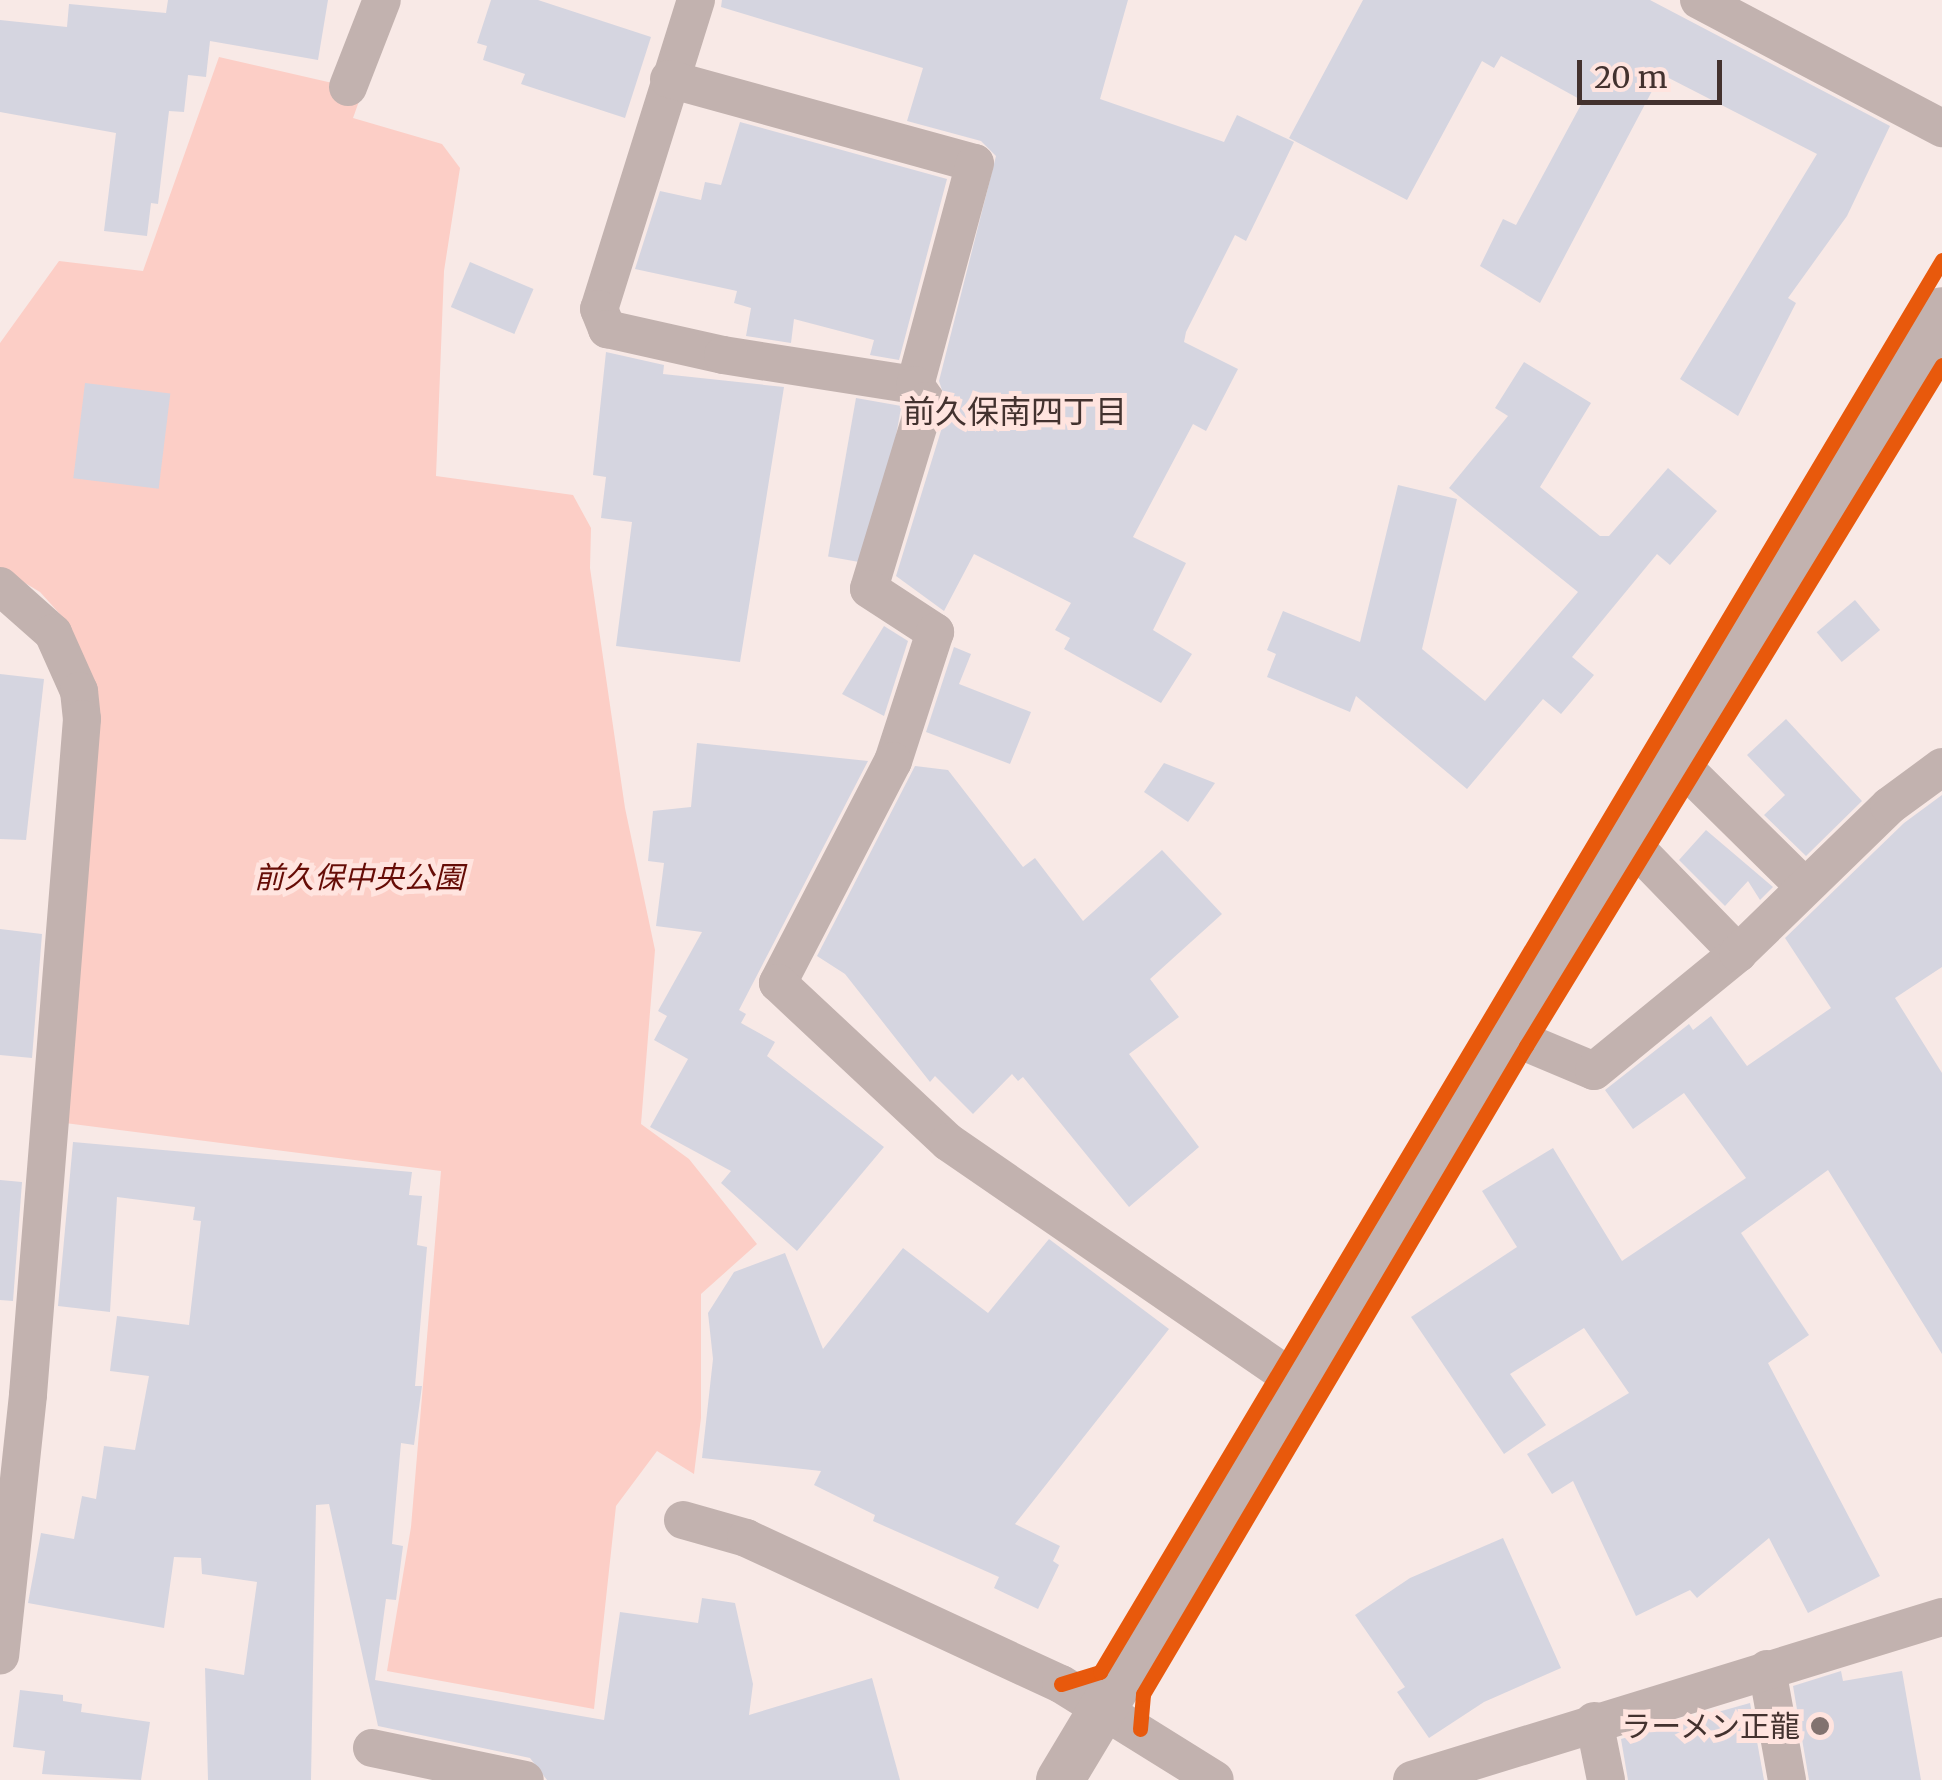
<!DOCTYPE html>
<meta charset="utf-8">
<style>
body{margin:0}
#map{position:relative;width:1942px;height:1780px;overflow:hidden;background:#f8e9e6;font-family:Merriweather,"Noto Sans JP",serif}
div>[style]{position:absolute}
.green>*{inset:0;background:#fccec6}
.building>*{inset:0;background:#d5d5e0;transform-origin:0 0}
.minor>*{height:38px;margin:-19px;padding:0 19px;transform-origin:19px;border-radius:19px;background:#c2b2af}
.tertiary>*{height:48px;margin:-24px;padding:0 24px;transform-origin:24px;border-radius:24px;background:#c2b2af}
.cycleway>*{height:15px;margin:-7.5px;padding:0 7.5px;transform-origin:7.5px;border-radius:7.5px;background:#e8590c}
.dots>*{width:28px;height:28px;translate:-50% -50%;box-sizing:border-box;border:5px solid #ffe4df;border-radius:50%}
span{translate:-50% -50%;white-space:nowrap;text-align:center;line-height:1.15;-webkit-text-stroke:10px #ffe4df;paint-order:stroke}
.park-label{font-size:30px;color:#660c06;font-style:italic}
.poi-label{font-size:30px;color:#43322f}
.right{translate:-100% -50%;text-align:right}
.neighbourhood-label{font-size:32px;color:#43322f}
.scale{position:absolute;left:1577px;top:60px;width:145px;height:45px;box-sizing:border-box;border:5px solid #43322f;border-top:0;padding-left:12px;font-size:30px;line-height:35px;white-space:nowrap;color:#43322f;-webkit-text-stroke:8px #ffe4df;paint-order:stroke}
</style>
<div id="map">
<div class="green">
<div style="clip-path:polygon(219px 57px,363px 90px,353px 118px,442px 144px,460px 168px,444px 271px,436px 476px,573px 495px,591px 528px,590px 568px,625px 808px,655px 950px,641px 1124px,689px 1159px,757px 1244px,701px 1294px,701px 1418px,694px 1474px,657px 1451px,616px 1506px,594px 1709px,387px 1671px,411px 1527px,441px 1171px,65px 1123px,97px 693px,69px 624px,40px 592px,0 568px,0 343px,59px 261px,143px 271px)"></div>
</div>
<div class="building">
<div style="clip-path:polygon(168px 0,328px 0,318px 60px,210px 41px,206px 77px,188px 75px,184px 112px,169px 111px,158px 204px,151px 203px,147px 236px,104px 231px,116px 133px,0 112px,0 20px,67px 27px,69px 4px,166px 13px)"></div>
<div style="clip-path:polygon(491px 0,538px 0,651px 37px,625px 118px,521px 84px,525px 74px,483px 60px,487px 46px,477px 43px)"></div>
<div style="clip-path:polygon(722px 0,1128px 0,1100px 99px,1224px 142px,1237px 115px,1294px 142px,1246px 241px,1235px 235px,1186px 332px,1184px 342px,1238px 369px,1206px 431px,1193px 424px,1133px 537px,1186px 563px,1153px 630px,1192px 654px,1161px 703px,1064px 649px,1070px 638px,1055px 630px,1071px 603px,974px 554px,944px 611px,896px 576px,948px 408px,939px 381px,996px 156px,981px 141px,907px 121px,923px 68px,721px 7px)"></div>
<div style="clip-path:polygon(1363px 0,1650px 0,1890px 126px,1847px 216px,1788px 298px,1796px 303px,1738px 416px,1680px 379px,1817px 154px,1661px 74px,1540px 303px,1480px 266px,1503px 219px,1516px 225px,1583px 101px,1501px 56px,1494px 68px,1482px 61px,1407px 200px,1289px 138px)"></div>
<div style="clip-path:polygon(740px 122px,947px 179px,899px 360px,870px 355px,874px 340px,794px 319px,791px 343px,746px 336px,751px 308px,734px 303px,737px 291px,635px 269px,660px 191px,701px 200px,705px 182px,721px 185px)"></div>
<div style="left:470px;top:262px;width:69px;height:49px;rotate:23deg"></div>
<div style="clip-path:polygon(606px 352px,664px 365px,663px 374px,784px 387px,740px 662px,616px 646px,632px 522px,601px 518px,606px 477px,593px 475px)"></div>
<div style="clip-path:polygon(1524px 362px,1591px 403px,1540px 487px,1600px 536px,1609px 536px,1668px 468px,1717px 511px,1670px 565px,1657px 554px,1572px 657px,1594px 675px,1561px 714px,1543px 699px,1467px 789px,1356px 696px,1350px 712px,1267px 677px,1276px 654px,1267px 650px,1283px 611px,1360px 642px,1398px 485px,1457px 499px,1422px 649px,1485px 701px,1578px 592px,1449px 488px,1508px 416px,1495px 408px)"></div>
<div style="left:85px;top:383px;width:86px;height:96px;rotate:7deg"></div>
<div style="left:856px;top:398px;width:46px;height:161px;rotate:10deg"></div>
<div style="left:1855px;top:600px;width:39px;height:50px;rotate:50deg"></div>
<div style="clip-path:polygon(884px 626px,908px 641px,884px 716px,842px 694px)"></div>
<div style="clip-path:polygon(954px 647px,971px 654px,959px 684px,1031px 712px,1010px 764px,926px 732px)"></div>
<div style="clip-path:polygon(0 674px,44px 679px,26px 840px,0 839px)"></div>
<div style="clip-path:polygon(1786px 719px,1862px 801px,1806px 856px,1764px 815px,1785px 795px,1747px 755px)"></div>
<div style="clip-path:polygon(697px 743px,868px 761px,739px 1010px,746px 1014px,741px 1023px,775px 1042px,767px 1056px,884px 1147px,797px 1251px,721px 1183px,731px 1171px,650px 1127px,688px 1059px,654px 1040px,667px 1016px,658px 1011px,702px 932px,656px 926px,664px 863px,648px 861px,653px 811px,691px 807px)"></div>
<div style="clip-path:polygon(1164px 763px,1215px 783px,1188px 822px,1144px 792px)"></div>
<div style="clip-path:polygon(915px 766px,948px 770px,1023px 867px,1035px 858px,1083px 921px,1162px 850px,1222px 914px,1150px 979px,1179px 1017px,1129px 1054px,1199px 1147px,1129px 1207px,1023px 1077px,1018px 1081px,1012px 1074px,973px 1114px,935px 1076px,930px 1082px,845px 974px,817px 956px)"></div>
<div style="clip-path:polygon(1942px 795px,1942px 967px,1895px 998px,1942px 1073px,1942px 1354px,1828px 1170px,1741px 1233px,1809px 1335px,1768px 1363px,1880px 1576px,1808px 1613px,1769px 1538px,1697px 1598px,1690px 1590px,1636px 1616px,1573px 1481px,1552px 1494px,1527px 1454px,1629px 1393px,1584px 1328px,1510px 1374px,1546px 1425px,1504px 1454px,1411px 1317px,1517px 1247px,1482px 1191px,1553px 1148px,1622px 1261px,1746px 1178px,1684px 1093px,1633px 1129px,1605px 1090px,1689px 1024px,1693px 1030px,1711px 1016px,1747px 1066px,1831px 1008px,1785px 938px,1904px 823px)"></div>
<div style="clip-path:polygon(1706px 830px,1773px 887px,1760px 900px,1748px 881px,1725px 906px,1679px 860px)"></div>
<div style="clip-path:polygon(0 929px,42px 934px,32px 1058px,0 1055px)"></div>
<div style="clip-path:polygon(73px 1142px,412px 1172px,409px 1195px,422px 1196px,417px 1245px,427px 1247px,415px 1386px,422px 1386px,414px 1445px,401px 1443px,392px 1544px,403px 1546px,396px 1600px,386px 1599px,375px 1680px,604px 1720px,620px 1612px,698px 1623px,702px 1598px,735px 1603px,753px 1684px,749px 1715px,872px 1678px,900px 1780px,547px 1780px,530px 1758px,378px 1726px,329px 1504px,316px 1505px,311px 1780px,208px 1780px,205px 1668px,244px 1675px,257px 1582px,202px 1574px,201px 1558px,174px 1557px,164px 1628px,28px 1603px,41px 1533px,74px 1539px,82px 1496px,96px 1499px,104px 1446px,135px 1450px,149px 1376px,110px 1371px,117px 1316px,189px 1325px,201px 1221px,193px 1220px,195px 1207px,117px 1197px,110px 1312px,58px 1306px)"></div>
<div style="clip-path:polygon(0 1180px,22px 1182px,13px 1301px,0 1300px)"></div>
<div style="clip-path:polygon(1049px 1239px,1169px 1329px,1015px 1524px,1060px 1546px,1053px 1561px,1059px 1565px,1038px 1609px,994px 1588px,999px 1577px,873px 1521px,875px 1515px,814px 1485px,821px 1471px,702px 1458px,713px 1359px,708px 1313px,734px 1272px,785px 1253px,823px 1349px,903px 1248px,988px 1313px)"></div>
<div style="clip-path:polygon(1503px 1538px,1561px 1668px,1484px 1702px,1429px 1738px,1397px 1692px,1405px 1687px,1355px 1615px,1410px 1578px)"></div>
<div style="clip-path:polygon(1841px 1671px,1843px 1681px,1902px 1671px,1921px 1780px,1809px 1780px,1793px 1686px)"></div>
<div style="clip-path:polygon(20px 1690px,63px 1695px,63px 1701px,82px 1704px,81px 1712px,150px 1722px,141px 1780px,42px 1774px,45px 1751px,13px 1747px)"></div>
<div style="clip-path:polygon(1750px 1703px,1764px 1780px,1628px 1780px,1621px 1739px)"></div>
</div>
<div class="minor">
<div style="left:696px;top:0;width:324px;rotate:107.4deg"></div>
<div style="left:599px;top:309px;width:22px;rotate:68deg"></div>
<div style="left:607px;top:329px;width:119px;rotate:12.6deg"></div>
<div style="left:723px;top:355px;width:194px;rotate:8.9deg"></div>
<div style="left:1699px;top:0;width:275px;rotate:27.8deg"></div>
<div style="left:669px;top:79px;width:317px;rotate:15.4deg"></div>
<div style="left:975px;top:163px;width:230px;rotate:105.1deg"></div>
<div style="left:915px;top:385px;width:19px;rotate:55deg"></div>
<div style="left:926px;top:401px;width:196px;rotate:106.9deg"></div>
<div style="left:869px;top:589px;width:79px;rotate:33.1deg"></div>
<div style="left:935px;top:632px;width:136px;rotate:108deg"></div>
<div style="left:893px;top:761px;width:250px;rotate:117.4deg"></div>
<div style="left:778px;top:983px;width:233px;rotate:43.1deg"></div>
<div style="left:948px;top:1142px;width:427px;rotate:34.5deg"></div>
<div style="left:348px;top:87px;width:93px;rotate:-68.7deg"></div>
<div style="left:0;top:586px;width:71px;rotate:41.6deg"></div>
<div style="left:53px;top:633px;width:64px;rotate:65.9deg"></div>
<div style="left:79px;top:691px;width:28px;rotate:84deg"></div>
<div style="left:82px;top:719px;width:678px;rotate:94.57deg"></div>
<div style="left:28px;top:1395px;width:262px;rotate:96.1deg"></div>
<div style="left:1674px;top:758px;width:181px;rotate:44.6deg"></div>
<div style="left:1626px;top:838px;width:161px;rotate:45.8deg"></div>
<div style="left:1508px;top:1035px;width:93px;rotate:22.7deg"></div>
<div style="left:1594px;top:1071px;width:186px;rotate:-39.3deg"></div>
<div style="left:1738px;top:953px;width:211px;rotate:-44.2deg"></div>
<div style="left:1889px;top:806px;width:66px;rotate:-36.3deg"></div>
<div style="left:683px;top:1520px;width:66px;rotate:15.9deg"></div>
<div style="left:746px;top:1538px;width:347px;rotate:24.9deg"></div>
<div style="left:1061px;top:1684px;width:181px;rotate:31.9deg"></div>
<div style="left:1767px;top:1669px;width:113px;rotate:79.8deg"></div>
<div style="left:1594px;top:1721px;width:60px;rotate:78.5deg"></div>
<div style="left:372px;top:1748px;width:156px;rotate:11.8deg"></div>
<div style="left:1412px;top:1780px;width:554px;rotate:-17.1deg"></div>
</div>
<div class="tertiary">
<div style="left:1060px;top:1780px;width:1713px;rotate:-59.02deg"></div>
</div>
<div class="cycleway">
<div style="left:1061px;top:1684px;width:41px;rotate:-17.1deg"></div>
<div style="left:1100px;top:1672px;width:1644px;rotate:-59.19deg"></div>
<div style="left:1140px;top:1729px;width:35px;rotate:-85deg"></div>
<div style="left:1143px;top:1694px;width:753px;rotate:-59.41deg"></div>
<div style="left:1526px;top:1046px;width:798px;rotate:-58.58deg"></div>
</div>
<div class="dots">
<div style="left:1820px;top:1726px;background:#82726f"></div>
</div>
<div class="park-label">
<span style="left:359px;top:877px">前久保中央公園</span>
</div>
<div class="poi-label">
<span class="right" style="left:1800px;top:1726px">ラーメン正龍</span>
</div>
<div class="neighbourhood-label">
<span style="left:1015px;top:412px">前久保南四丁目</span>
</div>
<div class="scale">20 m</div>
</div>
